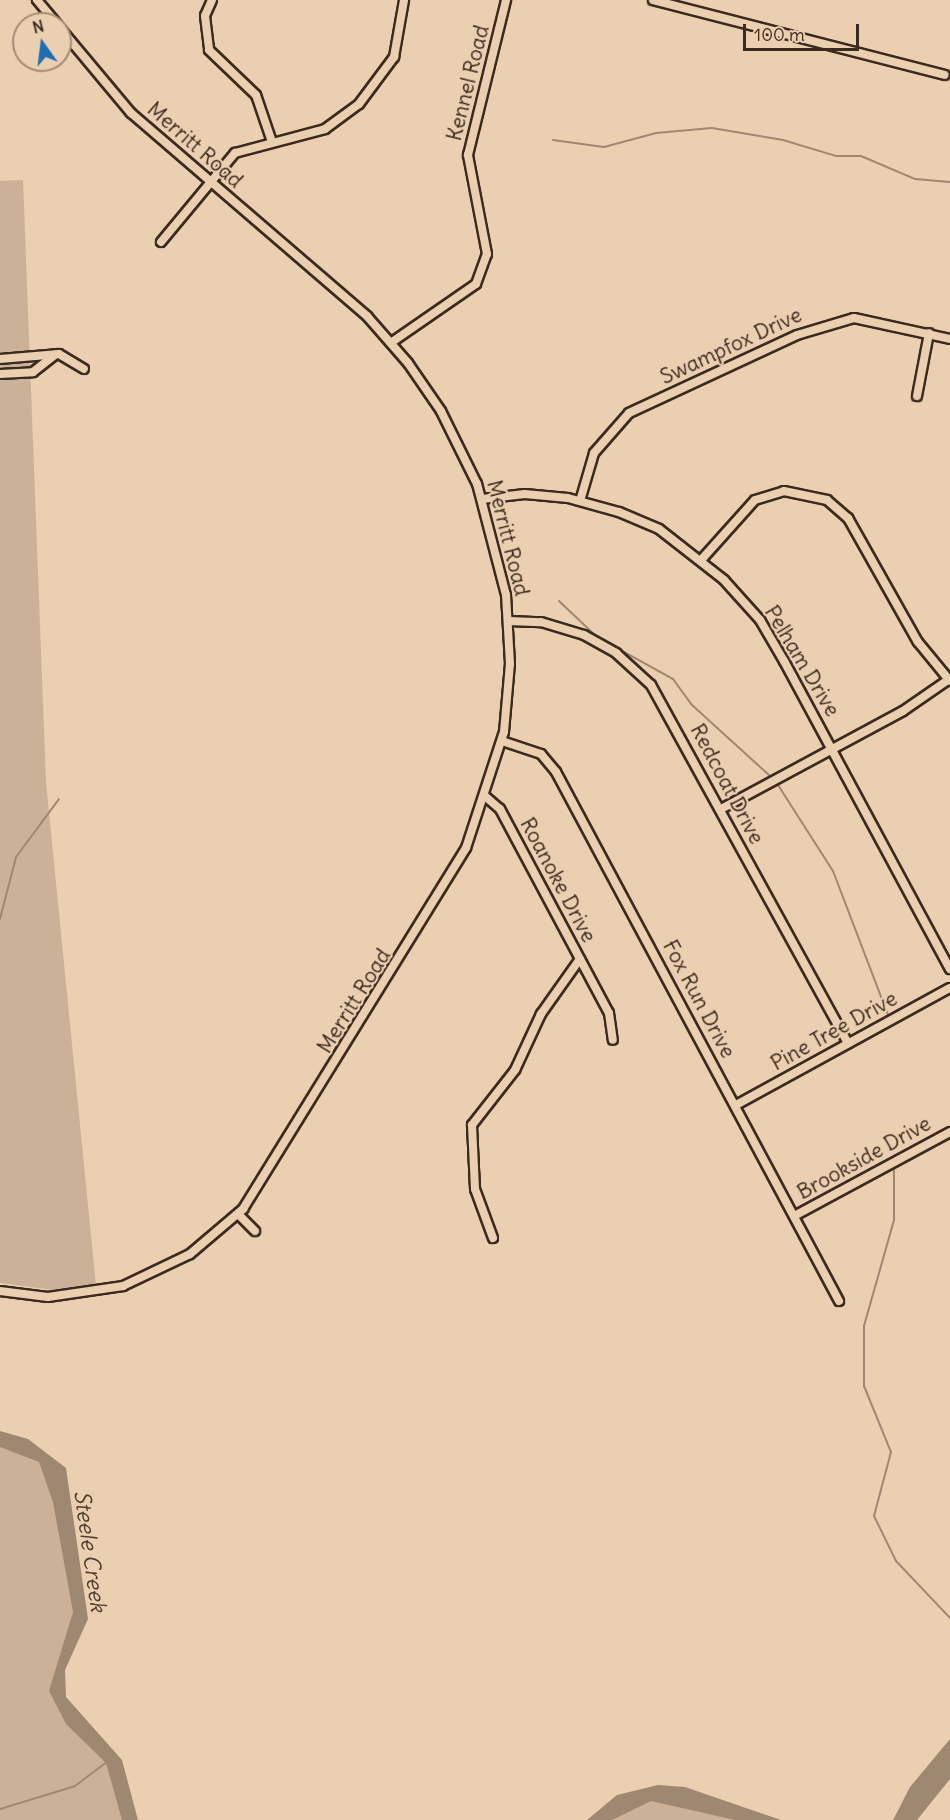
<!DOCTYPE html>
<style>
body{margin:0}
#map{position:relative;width:950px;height:1820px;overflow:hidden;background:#eacfb1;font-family:Delius,sans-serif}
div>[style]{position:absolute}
.green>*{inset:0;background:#cbb197}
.water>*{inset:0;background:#9f8872}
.stream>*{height:2px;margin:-1px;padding:0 1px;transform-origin:1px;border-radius:1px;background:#9f8872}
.roads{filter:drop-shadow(2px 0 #3b2a1e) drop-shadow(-2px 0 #3b2a1e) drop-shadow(0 2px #3b2a1e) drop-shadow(0 -2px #3b2a1e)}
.minor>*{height:8px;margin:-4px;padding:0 4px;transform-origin:4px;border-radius:4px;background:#eacfb1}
span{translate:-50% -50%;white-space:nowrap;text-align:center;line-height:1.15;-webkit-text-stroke:4.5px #eacfb1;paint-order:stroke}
.street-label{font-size:21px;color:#3b2a1e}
.water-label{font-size:22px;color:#4f3d2f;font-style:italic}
.north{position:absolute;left:12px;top:12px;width:60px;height:60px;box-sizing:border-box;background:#eacfb1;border:2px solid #a48d76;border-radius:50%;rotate:346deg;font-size:16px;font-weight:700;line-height:24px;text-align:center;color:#3b2a1e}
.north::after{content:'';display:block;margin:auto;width:21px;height:27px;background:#1f6fb2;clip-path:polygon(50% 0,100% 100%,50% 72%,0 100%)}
.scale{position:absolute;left:743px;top:24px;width:116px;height:27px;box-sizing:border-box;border:3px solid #3b2a1e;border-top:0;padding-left:8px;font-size:18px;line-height:21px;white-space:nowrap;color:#3b2a1e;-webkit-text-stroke:4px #eacfb1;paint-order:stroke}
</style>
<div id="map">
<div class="green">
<div style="clip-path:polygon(23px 180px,46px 782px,96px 1286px,53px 1290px,0 1283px,0 181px)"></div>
<div style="clip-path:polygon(0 1439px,46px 1458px,77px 1588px,58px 1695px,101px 1747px,130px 1820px,0 1820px)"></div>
<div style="clip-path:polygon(647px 1794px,757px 1820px,600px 1820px)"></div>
</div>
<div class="water">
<div style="clip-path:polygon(0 1431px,28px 1439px,66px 1468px,88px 1619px,65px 1670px,66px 1697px,122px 1760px,138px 1820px,122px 1820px,106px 1763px,66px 1724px,49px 1691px,73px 1612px,53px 1502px,39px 1462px,0 1447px)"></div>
<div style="clip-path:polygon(950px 1739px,950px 1779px,917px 1820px,893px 1820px,910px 1787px)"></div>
<div style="clip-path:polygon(658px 1785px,685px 1787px,781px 1820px,735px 1820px,651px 1801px,612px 1820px,587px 1820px,617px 1795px)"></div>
</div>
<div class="stream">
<div style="left:553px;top:140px;width:51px;rotate:7.8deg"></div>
<div style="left:604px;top:147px;width:54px;rotate:-15.1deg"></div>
<div style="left:656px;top:133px;width:56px;rotate:-5.1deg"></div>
<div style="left:712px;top:128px;width:72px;rotate:9.6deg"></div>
<div style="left:783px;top:140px;width:55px;rotate:16.8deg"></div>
<div style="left:836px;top:156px;width:25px"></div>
<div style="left:861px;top:156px;width:59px;rotate:23.1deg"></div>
<div style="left:915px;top:179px;width:35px;rotate:5deg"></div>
<div style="left:559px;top:601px;width:52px;rotate:43.5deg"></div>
<div style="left:597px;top:637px;width:87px;rotate:28.9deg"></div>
<div style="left:673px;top:679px;width:32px;rotate:54deg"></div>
<div style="left:692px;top:705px;width:105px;rotate:42.3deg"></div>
<div style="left:778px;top:785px;width:102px;rotate:57.4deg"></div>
<div style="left:833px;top:871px;width:154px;rotate:69.1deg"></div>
<div style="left:0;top:919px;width:64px;rotate:-75.5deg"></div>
<div style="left:16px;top:857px;width:72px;rotate:-53.4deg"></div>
<div style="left:894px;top:1169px;width:51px;rotate:90deg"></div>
<div style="left:894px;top:1220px;width:110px;rotate:105.8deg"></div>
<div style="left:864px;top:1326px;width:60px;rotate:90deg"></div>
<div style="left:864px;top:1386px;width:71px;rotate:67.8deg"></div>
<div style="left:891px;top:1452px;width:66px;rotate:104.9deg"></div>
<div style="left:874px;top:1516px;width:50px;rotate:63.9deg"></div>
<div style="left:896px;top:1561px;width:79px;rotate:46.5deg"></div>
<div style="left:0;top:1809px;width:78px;rotate:-17deg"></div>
<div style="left:75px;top:1786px;width:39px;rotate:-37deg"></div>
</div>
<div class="roads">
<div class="minor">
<div style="left:37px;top:0;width:31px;rotate:50deg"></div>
<div style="left:212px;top:0;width:17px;rotate:114deg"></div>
<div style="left:205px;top:16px;width:34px;rotate:83deg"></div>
<div style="left:209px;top:50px;width:65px;rotate:43.8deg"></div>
<div style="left:256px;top:95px;width:50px;rotate:71.2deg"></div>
<div style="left:653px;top:0;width:301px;rotate:14.4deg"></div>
<div style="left:161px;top:242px;width:116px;rotate:-50.3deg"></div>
<div style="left:235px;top:153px;width:93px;rotate:-14.9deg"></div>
<div style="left:325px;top:129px;width:42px;rotate:-36.3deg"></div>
<div style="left:359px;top:104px;width:59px;rotate:-53.3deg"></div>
<div style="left:394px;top:57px;width:58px;rotate:-80deg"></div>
<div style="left:392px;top:342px;width:102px;rotate:-34.6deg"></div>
<div style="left:476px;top:284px;width:32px;rotate:-70deg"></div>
<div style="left:487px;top:254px;width:101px;rotate:-100.9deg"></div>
<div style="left:468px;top:155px;width:160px;rotate:-76.2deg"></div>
<div style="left:0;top:359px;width:59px;rotate:-4.8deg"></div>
<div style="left:59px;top:354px;width:29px;rotate:31deg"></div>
<div style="left:0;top:374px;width:33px;rotate:-3deg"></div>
<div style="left:33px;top:372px;width:28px;rotate:-38deg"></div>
<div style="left:917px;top:396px;width:64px;rotate:-79.2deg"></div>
<div style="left:482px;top:499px;width:43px;rotate:-6.6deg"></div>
<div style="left:525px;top:494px;width:43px;rotate:5.3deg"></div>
<div style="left:568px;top:498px;width:53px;rotate:15.4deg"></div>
<div style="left:619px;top:512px;width:43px;rotate:23deg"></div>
<div style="left:659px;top:529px;width:83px;rotate:38.1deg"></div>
<div style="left:724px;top:580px;width:54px;rotate:48deg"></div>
<div style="left:760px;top:620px;width:48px;rotate:59.7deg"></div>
<div style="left:784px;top:661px;width:350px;rotate:61.7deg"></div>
<div style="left:580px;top:501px;width:50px;rotate:-73.7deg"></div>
<div style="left:594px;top:453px;width:53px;rotate:-48.8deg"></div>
<div style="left:629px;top:413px;width:185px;rotate:-24.9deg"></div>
<div style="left:797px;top:335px;width:59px;rotate:-16.6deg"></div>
<div style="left:854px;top:318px;width:98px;rotate:12.3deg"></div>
<div style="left:702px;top:559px;width:79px;rotate:-48.1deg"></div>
<div style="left:755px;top:500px;width:30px;rotate:-17deg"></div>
<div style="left:784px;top:491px;width:44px;rotate:11.8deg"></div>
<div style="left:827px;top:500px;width:28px;rotate:41deg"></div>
<div style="left:848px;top:518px;width:142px;rotate:60.6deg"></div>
<div style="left:918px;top:642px;width:50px;rotate:50.6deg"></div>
<div style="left:508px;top:621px;width:33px;rotate:2deg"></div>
<div style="left:541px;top:622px;width:45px;rotate:16.8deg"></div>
<div style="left:584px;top:635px;width:37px;rotate:29deg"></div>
<div style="left:616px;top:653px;width:47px;rotate:42.4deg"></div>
<div style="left:651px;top:685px;width:409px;rotate:61.2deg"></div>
<div style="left:502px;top:741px;width:41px;rotate:18.4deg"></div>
<div style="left:541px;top:754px;width:23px;rotate:50deg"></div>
<div style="left:556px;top:772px;width:600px;rotate:61.85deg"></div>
<div style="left:486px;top:797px;width:18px;rotate:41deg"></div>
<div style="left:500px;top:809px;width:231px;rotate:61.9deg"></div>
<div style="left:609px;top:1013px;width:27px;rotate:82deg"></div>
<div style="left:721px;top:809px;width:207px;rotate:-28.3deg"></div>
<div style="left:903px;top:711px;width:55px;rotate:-34.6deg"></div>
<div style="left:736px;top:1105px;width:244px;rotate:-28.7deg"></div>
<div style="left:238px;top:1214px;width:24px;rotate:45deg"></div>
<div style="left:796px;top:1215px;width:175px;rotate:-28.3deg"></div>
<div style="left:493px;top:1238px;width:52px;rotate:-110.2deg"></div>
<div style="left:475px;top:1189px;width:64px;rotate:-92.7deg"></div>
<div style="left:472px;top:1125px;width:70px;rotate:-52deg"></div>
<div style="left:515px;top:1070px;width:62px;rotate:-65.1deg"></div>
<div style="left:541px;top:1014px;width:67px;rotate:-54.7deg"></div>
<div style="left:0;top:1291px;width:48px;rotate:7.1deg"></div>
<div style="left:48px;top:1297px;width:76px;rotate:-8.3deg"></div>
<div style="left:123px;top:1286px;width:74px;rotate:-25.5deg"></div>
<div style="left:190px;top:1254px;width:70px;rotate:-40.3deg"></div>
<div style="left:243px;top:1209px;width:424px;rotate:-58.3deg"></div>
<div style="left:466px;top:848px;width:122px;rotate:-71.9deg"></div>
<div style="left:504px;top:732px;width:68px;rotate:-85deg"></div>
<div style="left:510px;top:664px;width:69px;rotate:-93.3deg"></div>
<div style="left:506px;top:595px;width:115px;rotate:-104.6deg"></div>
<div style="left:477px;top:484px;width:81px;rotate:-116.3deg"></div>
<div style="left:441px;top:411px;width:58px;rotate:-124.5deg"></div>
<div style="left:408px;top:363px;width:62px;rotate:-131.1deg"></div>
<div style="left:367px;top:316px;width:311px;rotate:-139.3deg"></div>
<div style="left:131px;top:113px;width:111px;rotate:-129.9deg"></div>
</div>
</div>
<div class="street-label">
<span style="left:468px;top:83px;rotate:-76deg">Kennel Road</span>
<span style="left:195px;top:145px;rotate:41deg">Merritt Road</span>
<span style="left:731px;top:346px;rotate:-25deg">Swampfox Drive</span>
<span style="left:508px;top:538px;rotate:76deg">Merritt Road</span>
<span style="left:802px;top:661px;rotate:59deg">Pelham Drive</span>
<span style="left:727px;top:784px;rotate:62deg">Redcoat Drive</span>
<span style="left:558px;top:880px;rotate:62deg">Roanoke Drive</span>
<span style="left:699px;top:999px;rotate:62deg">Fox Run Drive</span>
<span style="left:354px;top:1001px;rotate:-58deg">Merritt Road</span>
<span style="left:834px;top:1031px;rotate:-29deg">Pine Tree Drive</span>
<span style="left:864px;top:1158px;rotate:-29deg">Brookside Drive</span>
</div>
<div class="water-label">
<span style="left:90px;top:1551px;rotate:82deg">Steele Creek</span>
</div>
<div class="north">N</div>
<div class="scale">100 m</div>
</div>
